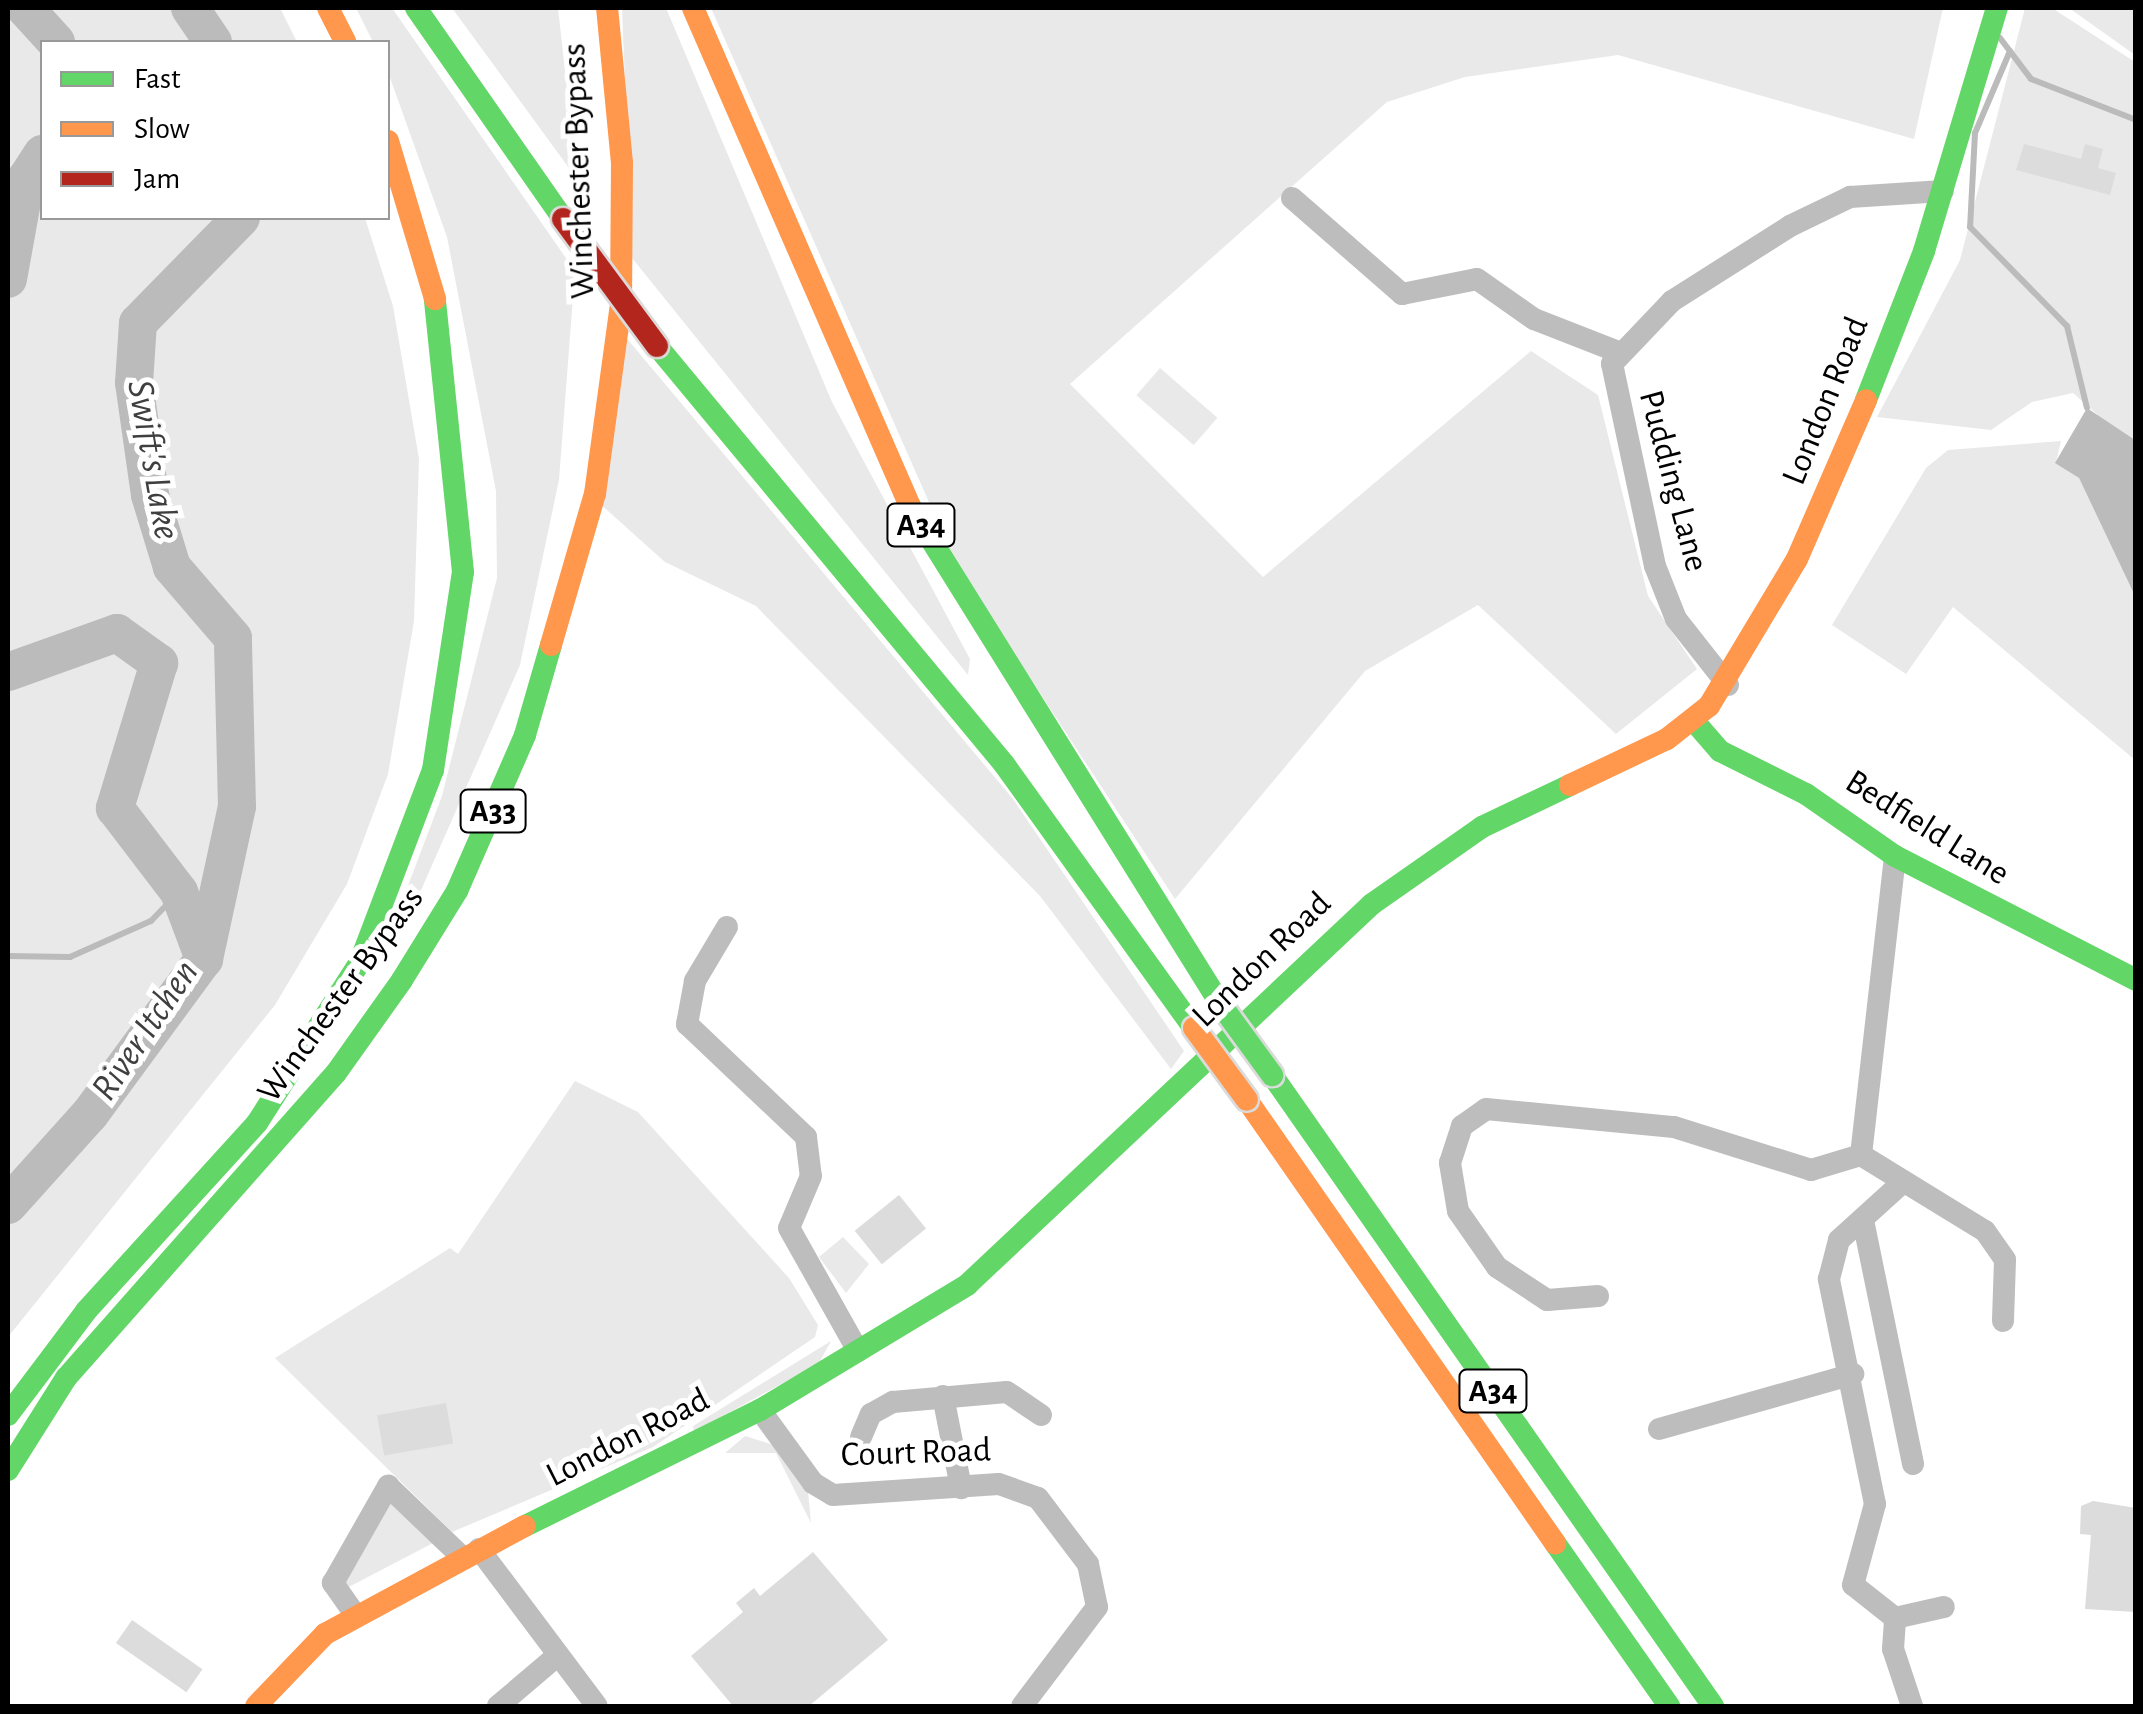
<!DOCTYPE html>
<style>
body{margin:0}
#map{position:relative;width:2143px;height:1714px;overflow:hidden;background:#fff;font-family:"Alegreya Sans",sans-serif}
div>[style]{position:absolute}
.green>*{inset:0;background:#e9e9e9;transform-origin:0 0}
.water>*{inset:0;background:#bbb}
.stream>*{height:6px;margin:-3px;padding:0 3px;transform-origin:3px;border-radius:3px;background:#bbb}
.river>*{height:38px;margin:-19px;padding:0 19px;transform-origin:19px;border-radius:19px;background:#bbb}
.building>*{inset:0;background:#dcdcdc;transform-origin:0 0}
.street>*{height:22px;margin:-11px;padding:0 11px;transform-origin:11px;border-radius:11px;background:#bdbdbd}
.fast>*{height:22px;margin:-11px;padding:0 11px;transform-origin:11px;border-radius:11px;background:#63d668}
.slow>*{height:22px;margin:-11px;padding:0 11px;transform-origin:11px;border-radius:11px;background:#ff974d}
.bridges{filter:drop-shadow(2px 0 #dbdbdb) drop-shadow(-2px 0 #dbdbdb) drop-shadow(0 2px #dbdbdb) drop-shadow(0 -2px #dbdbdb)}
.fast-bridge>*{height:22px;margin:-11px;padding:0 11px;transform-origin:11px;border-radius:11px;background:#63d668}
.slow-bridge>*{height:22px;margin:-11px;padding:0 11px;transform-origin:11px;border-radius:11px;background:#ff974d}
.jam-bridge>*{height:22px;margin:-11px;padding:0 11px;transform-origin:11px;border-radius:11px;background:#b3261e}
span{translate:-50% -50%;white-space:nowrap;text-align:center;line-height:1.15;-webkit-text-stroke:10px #fff;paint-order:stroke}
.shield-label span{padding:2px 8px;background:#fff;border:2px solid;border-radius:8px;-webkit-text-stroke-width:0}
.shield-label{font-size:32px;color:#000;font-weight:700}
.street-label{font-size:35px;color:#000}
.water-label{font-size:38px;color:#3f3f3f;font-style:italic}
.frame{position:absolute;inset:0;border:10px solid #000;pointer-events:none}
.legend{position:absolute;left:40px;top:40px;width:350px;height:180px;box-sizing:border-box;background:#fff;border:2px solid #999;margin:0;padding:12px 18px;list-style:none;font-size:30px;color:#000}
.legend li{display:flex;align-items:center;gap:20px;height:50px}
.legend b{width:50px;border:2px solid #999}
</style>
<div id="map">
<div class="green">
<div style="clip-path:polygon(8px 8px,280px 8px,297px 42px,42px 42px,42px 218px,365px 218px,393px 306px,419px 459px,414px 621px,388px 774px,347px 884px,275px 1005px,8px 1337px)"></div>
<div style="clip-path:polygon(356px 8px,392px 8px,575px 271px,559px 480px,520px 665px,404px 929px,393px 925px,442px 796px,497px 578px,496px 491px,447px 237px,388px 72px,388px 42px,373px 42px)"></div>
<div style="clip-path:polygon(452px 8px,558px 8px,577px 179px)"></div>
<div style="clip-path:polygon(622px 8px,666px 8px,832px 402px,970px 659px,968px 675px,632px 258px)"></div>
<div style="clip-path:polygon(711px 8px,1943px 8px,1914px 139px,1618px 55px,1465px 77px,1387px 102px,1070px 384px,1263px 577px,1531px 351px,1598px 395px,1648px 596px,1697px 669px,1616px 734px,1478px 605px,1365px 671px,1175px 899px,958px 568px)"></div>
<div style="clip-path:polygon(2025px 8px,2052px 8px,2135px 62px,2135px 448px,2073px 393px,2032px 402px,1991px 430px,1877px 417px,1960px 260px)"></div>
<div style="clip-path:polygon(2069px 8px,2135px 8px,2135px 55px)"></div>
<div style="clip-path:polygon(624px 335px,1013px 799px,1184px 1051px,1171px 1069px,1040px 896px,756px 606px,665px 562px,598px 502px)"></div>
<div style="left:1160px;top:368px;width:76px;height:36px;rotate:41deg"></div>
<div style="clip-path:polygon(2061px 441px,2056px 463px,2079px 478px,2135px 596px,2135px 760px,1953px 607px,1906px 674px,1832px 625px,1926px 468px,1948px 450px)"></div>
<div style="clip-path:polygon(575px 1081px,638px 1112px,789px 1278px,818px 1325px,815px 1337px,653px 1447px,452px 1532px,275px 1358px,450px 1248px,458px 1254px)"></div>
<div style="clip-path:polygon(843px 1237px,869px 1264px,846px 1293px,819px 1257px)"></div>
<div style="clip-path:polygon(831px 1341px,819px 1363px,694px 1432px,693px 1426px)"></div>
<div style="clip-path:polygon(745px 1436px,774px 1445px,808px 1491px,811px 1523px,776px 1453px,725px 1453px)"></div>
<div style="clip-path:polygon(389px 1501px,435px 1542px,341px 1591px)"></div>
</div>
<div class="water">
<div style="clip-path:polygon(2087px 408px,2135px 440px,2135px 596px,2079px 478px,2055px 463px)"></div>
</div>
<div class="stream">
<div style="left:2000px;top:38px;width:51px;rotate:52.9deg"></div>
<div style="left:2031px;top:79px;width:113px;rotate:21.3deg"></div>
<div style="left:2010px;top:51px;width:89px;rotate:113.1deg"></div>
<div style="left:1975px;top:133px;width:94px;rotate:93deg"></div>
<div style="left:1970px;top:227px;width:139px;rotate:45.6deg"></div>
<div style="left:2067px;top:326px;width:84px;rotate:76.3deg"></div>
<div style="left:8px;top:956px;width:62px;rotate:0.9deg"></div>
<div style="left:70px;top:957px;width:89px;rotate:-24deg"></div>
<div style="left:151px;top:921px;width:40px;rotate:-46deg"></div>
</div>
<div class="river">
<div style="left:25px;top:8px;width:46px;rotate:47.6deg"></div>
<div style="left:190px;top:8px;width:41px;rotate:55.9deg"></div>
<div style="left:8px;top:279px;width:102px;rotate:-79.8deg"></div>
<div style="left:26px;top:179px;width:30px;rotate:-57deg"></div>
<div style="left:8px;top:672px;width:116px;rotate:-19.7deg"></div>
<div style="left:117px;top:633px;width:52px;rotate:35.5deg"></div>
<div style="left:159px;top:663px;width:152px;rotate:106.9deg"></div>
<div style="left:115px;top:808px;width:106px;rotate:52.7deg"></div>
<div style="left:179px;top:892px;width:72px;rotate:69.5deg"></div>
<div style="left:8px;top:1205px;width:122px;rotate:-48deg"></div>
<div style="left:90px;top:1114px;width:192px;rotate:-53.7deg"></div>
<div style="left:204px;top:959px;width:156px;rotate:-77.8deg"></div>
<div style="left:237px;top:807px;width:169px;rotate:-91.4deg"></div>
<div style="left:233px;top:638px;width:94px;rotate:-130.7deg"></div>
<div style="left:172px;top:567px;width:75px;rotate:-107deg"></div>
<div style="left:150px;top:495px;width:113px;rotate:-98.1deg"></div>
<div style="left:134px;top:383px;width:60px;rotate:-86.2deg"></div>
<div style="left:138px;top:323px;width:147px;rotate:-45.6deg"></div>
</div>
<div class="building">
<div style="clip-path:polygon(2024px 144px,2081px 159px,2085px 144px,2103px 149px,2098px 168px,2116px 173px,2110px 195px,2016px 170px)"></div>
<div style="left:899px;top:1195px;width:43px;height:57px;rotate:51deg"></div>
<div style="left:446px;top:1403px;width:41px;height:70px;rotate:80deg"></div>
<div style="clip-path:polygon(2093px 1501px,2136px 1508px,2136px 1612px,2085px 1609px,2091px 1535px,2080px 1534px,2081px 1506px)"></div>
<div style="clip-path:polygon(813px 1552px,888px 1640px,809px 1706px,733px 1706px,691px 1656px,743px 1612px,736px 1603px,754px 1588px,760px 1596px)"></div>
<div style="left:132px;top:1620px;width:86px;height:28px;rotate:35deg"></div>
</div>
<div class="street">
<div style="left:1292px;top:198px;width:146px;rotate:41.1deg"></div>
<div style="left:1402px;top:294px;width:76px;rotate:-11.3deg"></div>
<div style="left:1477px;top:279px;width:70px;rotate:35.1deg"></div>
<div style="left:1534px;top:319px;width:90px;rotate:21.4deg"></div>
<div style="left:1728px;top:685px;width:84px;rotate:-128.2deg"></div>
<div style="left:1676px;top:619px;width:57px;rotate:-111.6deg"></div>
<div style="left:1655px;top:566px;width:207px;rotate:-102deg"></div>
<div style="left:1612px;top:364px;width:87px;rotate:-46.4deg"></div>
<div style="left:1672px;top:301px;width:140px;rotate:-32.4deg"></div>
<div style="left:1790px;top:226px;width:67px;rotate:-25.8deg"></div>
<div style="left:1850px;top:197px;width:93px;rotate:-3.7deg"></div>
<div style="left:727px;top:927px;width:63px;rotate:120.7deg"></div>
<div style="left:695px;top:981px;width:44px;rotate:100.5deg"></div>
<div style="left:687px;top:1024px;width:164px;rotate:43.5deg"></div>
<div style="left:806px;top:1137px;width:39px;rotate:83deg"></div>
<div style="left:811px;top:1176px;width:56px;rotate:112.9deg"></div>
<div style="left:789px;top:1228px;width:141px;rotate:60.7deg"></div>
<div style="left:1861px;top:1155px;width:301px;rotate:-83.5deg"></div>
<div style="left:1864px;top:1225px;width:244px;rotate:78.4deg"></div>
<div style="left:1598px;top:1296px;width:51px;rotate:175.5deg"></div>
<div style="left:1547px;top:1300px;width:60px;rotate:-146.6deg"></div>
<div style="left:1497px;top:1267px;width:68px;rotate:-124.9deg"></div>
<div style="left:1458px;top:1211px;width:49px;rotate:-99.5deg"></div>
<div style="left:1450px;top:1163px;width:39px;rotate:-72deg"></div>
<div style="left:1462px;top:1126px;width:29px;rotate:-35deg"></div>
<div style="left:1486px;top:1109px;width:189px;rotate:5.5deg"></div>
<div style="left:1674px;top:1127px;width:144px;rotate:17.4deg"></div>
<div style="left:1811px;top:1170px;width:52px;rotate:-16.7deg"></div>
<div style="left:1861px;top:1155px;width:145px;rotate:31.5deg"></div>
<div style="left:1985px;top:1231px;width:35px;rotate:55deg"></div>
<div style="left:2005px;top:1260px;width:61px;rotate:91.9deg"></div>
<div style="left:943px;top:1396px;width:94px;rotate:78.9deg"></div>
<div style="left:760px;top:1410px;width:90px;rotate:54deg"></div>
<div style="left:813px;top:1483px;width:23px;rotate:31deg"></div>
<div style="left:833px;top:1495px;width:166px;rotate:-3.8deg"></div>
<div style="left:999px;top:1484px;width:41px;rotate:19.7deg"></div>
<div style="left:1038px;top:1498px;width:83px;rotate:52.9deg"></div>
<div style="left:1088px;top:1564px;width:44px;rotate:78.2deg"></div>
<div style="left:1097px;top:1607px;width:124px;rotate:127.1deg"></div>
<div style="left:1659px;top:1429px;width:202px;rotate:-15.8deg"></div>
<div style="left:861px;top:1437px;width:25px;rotate:-67deg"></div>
<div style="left:871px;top:1414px;width:25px;rotate:-29deg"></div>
<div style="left:893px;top:1402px;width:114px;rotate:-5deg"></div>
<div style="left:1007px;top:1392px;width:41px;rotate:34.1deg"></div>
<div style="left:479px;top:1549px;width:196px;rotate:53.1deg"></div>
<div style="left:354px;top:1613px;width:37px;rotate:-125deg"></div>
<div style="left:333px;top:1583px;width:112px;rotate:-60.4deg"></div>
<div style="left:388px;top:1486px;width:101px;rotate:43.8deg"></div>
<div style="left:1895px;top:1618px;width:53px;rotate:-141.8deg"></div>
<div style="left:1853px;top:1585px;width:84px;rotate:-74.8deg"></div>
<div style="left:1875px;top:1504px;width:230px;rotate:-101.6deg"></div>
<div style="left:1829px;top:1279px;width:40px;rotate:-75.6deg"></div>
<div style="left:1839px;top:1240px;width:86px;rotate:-42.2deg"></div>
<div style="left:498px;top:1706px;width:77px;rotate:-40.3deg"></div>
<div style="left:1912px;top:1706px;width:60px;rotate:-108.4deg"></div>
<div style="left:1893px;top:1649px;width:31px;rotate:-86deg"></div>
<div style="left:1895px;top:1618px;width:50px;rotate:-12.7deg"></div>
</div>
<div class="fast">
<div style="left:416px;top:8px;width:257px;rotate:55.1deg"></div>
<div style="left:657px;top:346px;width:543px;rotate:50.3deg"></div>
<div style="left:1004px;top:764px;width:325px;rotate:54.3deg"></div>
<div style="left:1866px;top:400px;width:160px;rotate:-68.7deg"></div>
<div style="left:1924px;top:251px;width:254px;rotate:-73.3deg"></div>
<div style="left:910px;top:506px;width:588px;rotate:58.07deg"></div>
<div style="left:1693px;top:720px;width:41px;rotate:48.9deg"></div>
<div style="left:1720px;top:751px;width:96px;rotate:26.6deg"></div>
<div style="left:1806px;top:794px;width:108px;rotate:34.9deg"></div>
<div style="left:1895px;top:856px;width:271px;rotate:27.2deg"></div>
<div style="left:1272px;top:1075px;width:770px;rotate:55.05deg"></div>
<div style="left:8px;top:1415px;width:130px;rotate:-53.1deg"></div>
<div style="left:86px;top:1311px;width:254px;rotate:-47.7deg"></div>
<div style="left:257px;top:1123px;width:191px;rotate:-57.4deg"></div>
<div style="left:360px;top:962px;width:205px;rotate:-69.2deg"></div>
<div style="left:433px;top:770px;width:200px;rotate:-81.4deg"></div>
<div style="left:463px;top:572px;width:274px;rotate:-95.9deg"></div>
<div style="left:8px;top:1470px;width:109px;rotate:-57.8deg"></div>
<div style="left:66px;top:1378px;width:407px;rotate:-48.5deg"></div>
<div style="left:336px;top:1073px;width:114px;rotate:-54.6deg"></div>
<div style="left:402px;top:980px;width:105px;rotate:-58.3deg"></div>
<div style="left:457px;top:891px;width:170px;rotate:-66.4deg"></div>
<div style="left:525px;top:735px;width:94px;rotate:-73.9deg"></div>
<div style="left:525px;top:1526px;width:262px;rotate:-26.3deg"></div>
<div style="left:760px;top:1410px;width:242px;rotate:-31.1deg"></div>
<div style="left:967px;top:1285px;width:556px;rotate:-43.25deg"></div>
<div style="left:1372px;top:904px;width:134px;rotate:-35deg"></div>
<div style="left:1482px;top:827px;width:98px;rotate:-25.5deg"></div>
<div style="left:1555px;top:1543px;width:199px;rotate:55deg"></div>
</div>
<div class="slow">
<div style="left:328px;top:8px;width:38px;rotate:63deg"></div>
<div style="left:693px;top:8px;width:543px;rotate:66.46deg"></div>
<div style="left:388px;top:141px;width:165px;rotate:73.4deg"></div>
<div style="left:551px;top:645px;width:157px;rotate:-73.8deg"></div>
<div style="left:595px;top:494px;width:191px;rotate:-82.2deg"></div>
<div style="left:621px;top:305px;width:142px;rotate:-89.6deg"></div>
<div style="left:622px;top:163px;width:156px;rotate:-95.5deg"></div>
<div style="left:1570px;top:785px;width:107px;rotate:-25.4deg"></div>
<div style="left:1667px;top:739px;width:53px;rotate:-38.2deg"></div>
<div style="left:1709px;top:706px;width:171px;rotate:-59.1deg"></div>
<div style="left:1797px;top:559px;width:173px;rotate:-66.5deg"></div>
<div style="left:1247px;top:1100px;width:540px;rotate:55.19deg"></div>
<div style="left:256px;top:1706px;width:100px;rotate:-46.2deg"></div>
<div style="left:325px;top:1634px;width:227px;rotate:-28.4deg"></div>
</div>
<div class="bridges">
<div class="fast-bridge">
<div style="left:1221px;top:1005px;width:87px;rotate:53.9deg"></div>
</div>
<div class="slow-bridge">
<div style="left:1194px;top:1028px;width:89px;rotate:53.6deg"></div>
</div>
<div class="jam-bridge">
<div style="left:563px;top:219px;width:158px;rotate:53.5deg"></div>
</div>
</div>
<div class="shield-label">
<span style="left:921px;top:525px">A34</span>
<span style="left:493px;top:811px">A33</span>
<span style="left:1493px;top:1391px">A34</span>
</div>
<div class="street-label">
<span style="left:579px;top:171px;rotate:-92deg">Winchester Bypass</span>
<span style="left:1826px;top:401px;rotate:-68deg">London Road</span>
<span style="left:1673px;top:481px;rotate:75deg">Pudding Lane</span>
<span style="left:1927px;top:828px;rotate:32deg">Bedfield Lane</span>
<span style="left:1262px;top:960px;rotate:-44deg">London Road</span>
<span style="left:341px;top:995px;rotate:-54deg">Winchester Bypass</span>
<span style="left:628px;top:1438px;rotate:-27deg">London Road</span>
<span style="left:916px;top:1453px;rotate:-2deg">Court Road</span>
</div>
<div class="water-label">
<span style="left:152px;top:460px;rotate:80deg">Swift's Lake</span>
<span style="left:146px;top:1031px;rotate:-56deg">River Itchen</span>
</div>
<div class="frame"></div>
<ul class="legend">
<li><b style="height:12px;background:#63d668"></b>Fast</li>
<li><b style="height:12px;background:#ff974d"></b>Slow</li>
<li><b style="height:12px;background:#b3261e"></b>Jam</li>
</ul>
</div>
